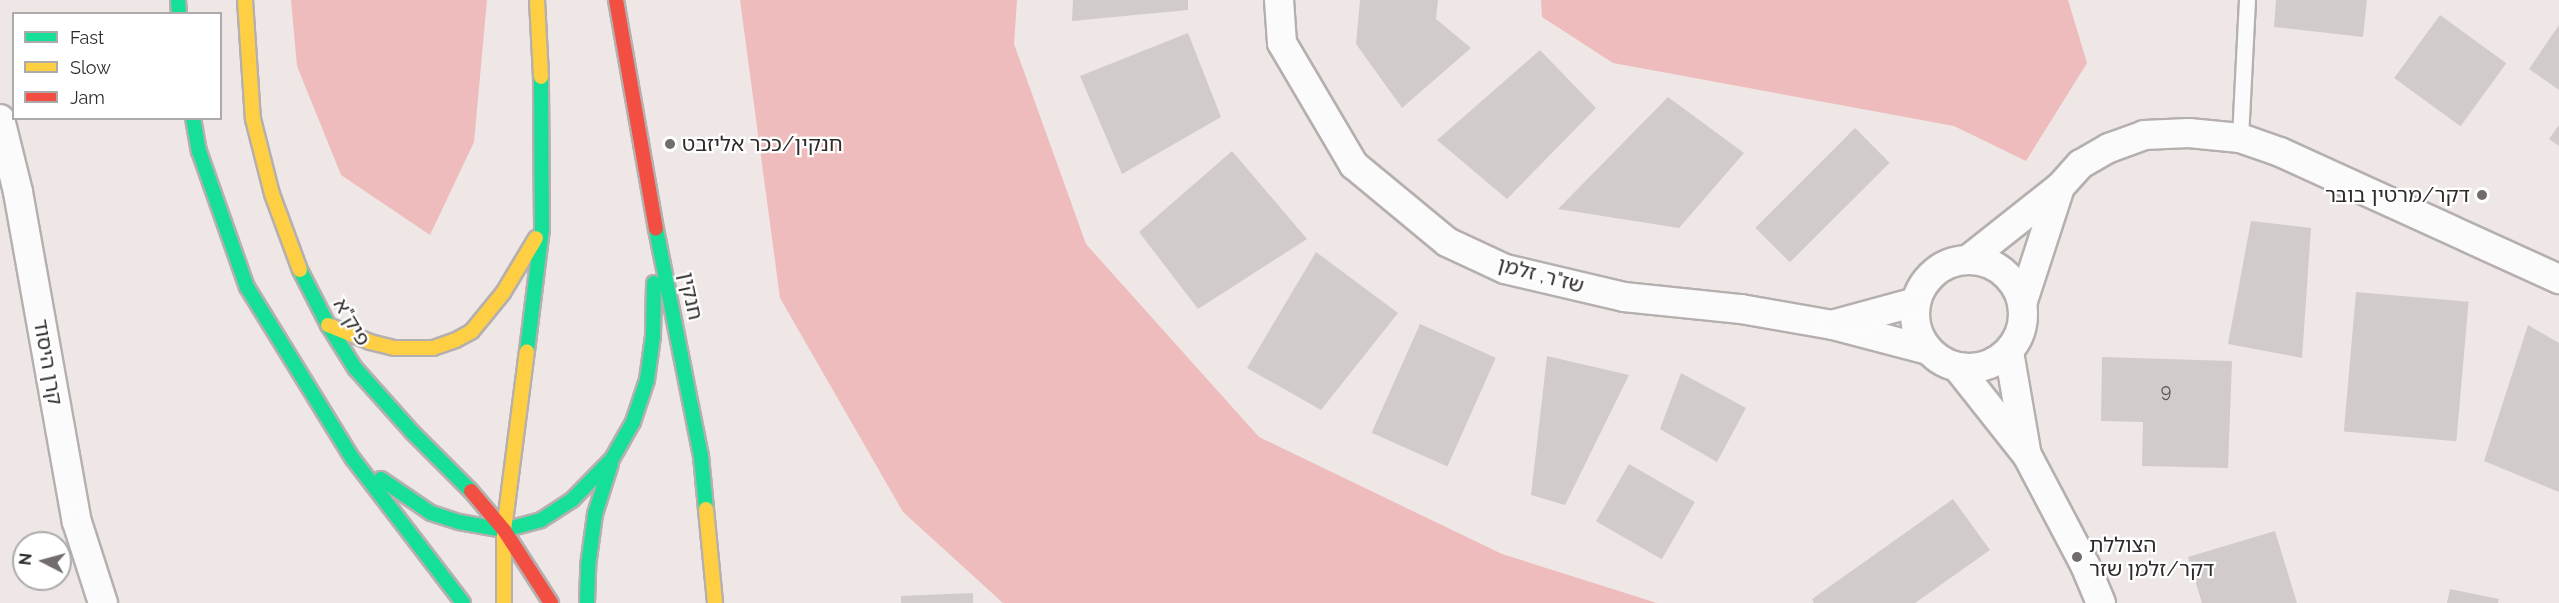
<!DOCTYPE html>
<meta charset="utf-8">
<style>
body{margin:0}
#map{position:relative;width:2559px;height:603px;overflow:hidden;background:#eee7e6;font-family:Raleway,"Noto Sans Hebrew",sans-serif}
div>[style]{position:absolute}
.forest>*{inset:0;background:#eebcbc}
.building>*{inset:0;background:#d1cccb;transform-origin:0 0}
.roads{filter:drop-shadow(2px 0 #b5b0af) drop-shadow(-2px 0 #b5b0af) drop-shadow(0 2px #b5b0af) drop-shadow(0 -2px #b5b0af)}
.lane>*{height:15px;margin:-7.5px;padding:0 7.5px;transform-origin:7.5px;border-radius:7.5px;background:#fcfbfb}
.street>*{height:28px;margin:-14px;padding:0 14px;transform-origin:14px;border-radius:14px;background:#fcfbfb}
.street>.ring{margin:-14px;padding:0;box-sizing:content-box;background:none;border:28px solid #fcfbfb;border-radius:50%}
.fast>*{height:14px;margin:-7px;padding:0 7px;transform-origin:7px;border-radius:7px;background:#16e098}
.slow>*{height:14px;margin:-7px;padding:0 7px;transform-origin:7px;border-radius:7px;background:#ffcf43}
.jam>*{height:14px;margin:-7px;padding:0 7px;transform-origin:7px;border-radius:7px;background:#f24e42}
.dots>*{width:16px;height:16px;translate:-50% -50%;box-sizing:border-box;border:3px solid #fff;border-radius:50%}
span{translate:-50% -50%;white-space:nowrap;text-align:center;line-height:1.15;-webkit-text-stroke:4.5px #fff;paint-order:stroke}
.number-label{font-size:18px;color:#585353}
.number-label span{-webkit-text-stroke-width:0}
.poi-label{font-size:21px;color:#302b2b}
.left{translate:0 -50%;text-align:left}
.right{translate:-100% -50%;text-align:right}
.street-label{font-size:21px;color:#302b2b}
.legend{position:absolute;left:12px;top:12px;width:210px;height:108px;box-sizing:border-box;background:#fff;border:2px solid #acaaaa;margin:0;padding:8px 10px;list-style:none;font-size:18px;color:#302b2b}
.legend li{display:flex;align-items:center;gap:12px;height:30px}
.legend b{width:30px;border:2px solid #acaaaa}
.north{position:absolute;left:12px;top:531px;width:60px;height:60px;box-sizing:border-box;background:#fff;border:2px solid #acaaaa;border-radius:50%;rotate:276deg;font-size:16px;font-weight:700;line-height:24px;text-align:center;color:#302b2b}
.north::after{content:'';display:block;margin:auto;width:21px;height:27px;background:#726d6c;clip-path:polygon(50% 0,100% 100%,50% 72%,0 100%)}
</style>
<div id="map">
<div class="forest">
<i style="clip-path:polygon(291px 0,487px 0,474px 142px,430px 235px,341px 175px,297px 66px)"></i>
<i style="clip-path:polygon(740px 0,1017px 0,1014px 44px,1086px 244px,1259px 437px,1502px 554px,1657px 603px,1003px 603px,903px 512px,780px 298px)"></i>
<i style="clip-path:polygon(1541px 0,2068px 0,2087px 63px,2026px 161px,1954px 126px,1613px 63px,1542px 17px)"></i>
</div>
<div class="building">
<i style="clip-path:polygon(1073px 0,1188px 0,1188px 10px,1072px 21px)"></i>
<i style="clip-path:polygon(1360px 0,1438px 0,1436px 19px,1471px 48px,1402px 108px,1356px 44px)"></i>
<i style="clip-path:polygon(2276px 0,2367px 0,2363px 37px,2274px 27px)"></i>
<i style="left:2440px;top:15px;width:82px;height:78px;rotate:36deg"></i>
<i style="clip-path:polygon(2559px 25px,2559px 90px,2529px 69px)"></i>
<i style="clip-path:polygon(1188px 33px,1221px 117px,1122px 174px,1080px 76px)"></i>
<i style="clip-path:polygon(1540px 50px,1596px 108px,1507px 199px,1437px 140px)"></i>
<i style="clip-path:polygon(1668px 97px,1744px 153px,1679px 228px,1558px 209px)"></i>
<i style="clip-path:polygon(2559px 125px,2559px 146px,2549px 139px)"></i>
<i style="left:1855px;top:128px;width:49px;height:141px;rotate:45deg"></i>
<i style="clip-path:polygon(1232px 151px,1307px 239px,1198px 309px,1139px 232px)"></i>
<i style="clip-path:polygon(2251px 221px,2311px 228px,2302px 358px,2228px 344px)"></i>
<i style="clip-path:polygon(1316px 252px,1398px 313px,1321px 410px,1247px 368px)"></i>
<i style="left:2356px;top:292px;width:113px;height:140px;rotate:5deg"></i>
<i style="left:1420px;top:324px;width:83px;height:119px;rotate:24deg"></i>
<i style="clip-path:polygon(2528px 325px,2559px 343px,2559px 492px,2484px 461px)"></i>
<i style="clip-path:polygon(1547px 356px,1629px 375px,1565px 505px,1531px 495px)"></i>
<i style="clip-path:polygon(2102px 357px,2232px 361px,2228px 468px,2142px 466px,2143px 422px,2101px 421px)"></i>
<i style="clip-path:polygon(1681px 373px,1746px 408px,1717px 462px,1660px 429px)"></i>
<i style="left:1629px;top:464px;width:76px;height:66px;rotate:30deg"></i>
<i style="clip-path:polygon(1953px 499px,1990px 550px,1915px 603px,1814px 603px,1812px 599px)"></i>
<i style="clip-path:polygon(2275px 531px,2297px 603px,2202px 603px,2188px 557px)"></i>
<i style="clip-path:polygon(2450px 589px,2499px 599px,2498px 603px,2447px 603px)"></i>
<i style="clip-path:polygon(973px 593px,973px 603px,901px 603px,901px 596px)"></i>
</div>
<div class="roads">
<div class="lane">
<i style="left:2240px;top:138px;width:138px;rotate:-87.1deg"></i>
</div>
<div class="street">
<i style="left:1279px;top:0;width:43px;rotate:86deg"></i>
<i style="left:1282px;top:43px;width:142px;rotate:59.5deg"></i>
<i style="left:1354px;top:165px;width:121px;rotate:39.6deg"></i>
<i style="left:1447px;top:242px;width:64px;rotate:25deg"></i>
<i style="left:1505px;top:269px;width:122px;rotate:13.2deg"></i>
<i style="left:1624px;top:297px;width:118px;rotate:5.9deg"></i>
<i style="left:1741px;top:309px;width:93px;rotate:9.9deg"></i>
<i style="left:1833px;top:325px;width:98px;rotate:14.7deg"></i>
<i style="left:0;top:119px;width:75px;rotate:76.1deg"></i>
<i style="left:18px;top:192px;width:335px;rotate:79.9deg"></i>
<i style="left:77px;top:522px;width:85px;rotate:72.2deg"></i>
<i style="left:1969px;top:259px;width:116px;rotate:-38.4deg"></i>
<i style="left:2060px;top:187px;width:31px;rotate:-48deg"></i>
<i style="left:2081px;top:164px;width:32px;rotate:-30deg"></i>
<i style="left:2109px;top:148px;width:37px;rotate:-20deg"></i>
<i style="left:2144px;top:135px;width:45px;rotate:-2.5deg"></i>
<i style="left:2189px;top:133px;width:51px;rotate:5.6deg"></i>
<i style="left:2240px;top:138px;width:42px;rotate:19.3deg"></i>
<i style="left:2280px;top:152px;width:307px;rotate:24.5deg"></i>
<i class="ring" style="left:1915px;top:260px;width:80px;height:80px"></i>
<i style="left:2023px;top:301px;width:120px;rotate:-72deg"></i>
<i style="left:1835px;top:324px;width:84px;rotate:-15.2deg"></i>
<i style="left:2009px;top:352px;width:99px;rotate:80.2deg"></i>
<i style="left:1958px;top:368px;width:111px;rotate:51.6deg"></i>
<i style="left:2027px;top:455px;width:124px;rotate:62.2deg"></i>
<i style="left:2085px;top:565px;width:41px;rotate:67.2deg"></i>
</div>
<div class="fast">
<i style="left:178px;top:0;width:14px;rotate:86deg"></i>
<i style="left:193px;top:118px;width:34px;rotate:80deg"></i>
<i style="left:199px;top:151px;width:144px;rotate:70.6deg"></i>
<i style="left:247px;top:287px;width:202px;rotate:58.4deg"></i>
<i style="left:353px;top:459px;width:181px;rotate:52.6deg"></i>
<i style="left:656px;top:229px;width:231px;rotate:78.8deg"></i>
<i style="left:701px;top:456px;width:53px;rotate:84.6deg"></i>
<i style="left:300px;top:270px;width:62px;rotate:63deg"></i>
<i style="left:328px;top:325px;width:51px;rotate:57.9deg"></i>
<i style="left:355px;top:368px;width:86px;rotate:48.3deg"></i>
<i style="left:412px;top:432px;width:83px;rotate:45deg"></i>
<i style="left:527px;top:351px;width:123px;rotate:-83deg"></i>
<i style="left:542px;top:229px;width:152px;rotate:-90.4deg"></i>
<i style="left:381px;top:479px;width:60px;rotate:34.2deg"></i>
<i style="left:431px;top:513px;width:29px;rotate:18deg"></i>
<i style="left:459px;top:522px;width:46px;rotate:10.1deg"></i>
<i style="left:504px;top:530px;width:38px;rotate:-15deg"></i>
<i style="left:541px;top:520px;width:37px;rotate:-33deg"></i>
<i style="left:572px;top:500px;width:57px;rotate:-45.7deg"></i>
<i style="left:612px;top:459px;width:43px;rotate:-60.4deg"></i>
<i style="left:633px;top:422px;width:44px;rotate:-71.6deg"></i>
<i style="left:647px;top:380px;width:44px;rotate:-82.2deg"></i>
<i style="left:653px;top:336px;width:53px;rotate:-88.9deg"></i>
<i style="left:587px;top:603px;width:37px;rotate:-88deg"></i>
<i style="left:588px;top:566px;width:52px;rotate:-82.3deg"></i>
<i style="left:595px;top:514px;width:52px;rotate:-72.3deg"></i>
</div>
<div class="slow">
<i style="left:245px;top:0;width:119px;rotate:86.2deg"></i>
<i style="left:253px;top:119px;width:77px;rotate:75.8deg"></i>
<i style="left:272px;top:194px;width:81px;rotate:69.8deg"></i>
<i style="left:537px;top:0;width:77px;rotate:87deg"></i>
<i style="left:328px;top:325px;width:45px;rotate:22deg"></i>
<i style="left:370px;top:342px;width:25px;rotate:14deg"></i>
<i style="left:394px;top:348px;width:39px"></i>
<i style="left:433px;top:348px;width:24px;rotate:-19deg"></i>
<i style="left:456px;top:340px;width:18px;rotate:-29deg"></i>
<i style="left:472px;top:331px;width:49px;rotate:-50.8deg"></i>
<i style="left:503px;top:293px;width:64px;rotate:-59deg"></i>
<i style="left:706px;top:509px;width:94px;rotate:84.5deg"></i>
<i style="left:504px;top:603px;width:73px;rotate:-90deg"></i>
<i style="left:504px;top:530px;width:180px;rotate:-82.7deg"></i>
</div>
<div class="jam">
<i style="left:616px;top:0;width:232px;rotate:80.1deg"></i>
<i style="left:471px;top:491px;width:51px;rotate:49.8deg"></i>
<i style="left:504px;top:530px;width:87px;rotate:57.2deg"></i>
</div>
</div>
<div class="dots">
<i style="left:670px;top:144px;background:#726d6c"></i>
<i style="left:2482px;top:195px;background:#726d6c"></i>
<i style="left:2077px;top:557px;background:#726d6c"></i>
</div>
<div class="number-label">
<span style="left:2166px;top:391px">9</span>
</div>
<div class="poi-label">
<span class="left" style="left:682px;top:144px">חנקין/ככר אליזבט</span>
<span class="right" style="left:2470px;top:195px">דקר/מרטין בובר</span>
<span class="left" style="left:2089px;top:557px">הצוללת<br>דקר/זלמן שזר</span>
</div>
<div class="street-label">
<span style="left:1541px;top:275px;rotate:15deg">שז"ר, זלמן</span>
<span style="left:691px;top:296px;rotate:78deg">חנקין</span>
<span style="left:352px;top:322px;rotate:59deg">פיק"א</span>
<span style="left:48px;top:362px;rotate:80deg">קרן היסוד</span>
</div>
<ul class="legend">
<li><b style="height:8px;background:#16e098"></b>Fast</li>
<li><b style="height:8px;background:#ffcf43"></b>Slow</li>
<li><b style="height:8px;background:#f24e42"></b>Jam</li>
</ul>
<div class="north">N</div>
</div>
